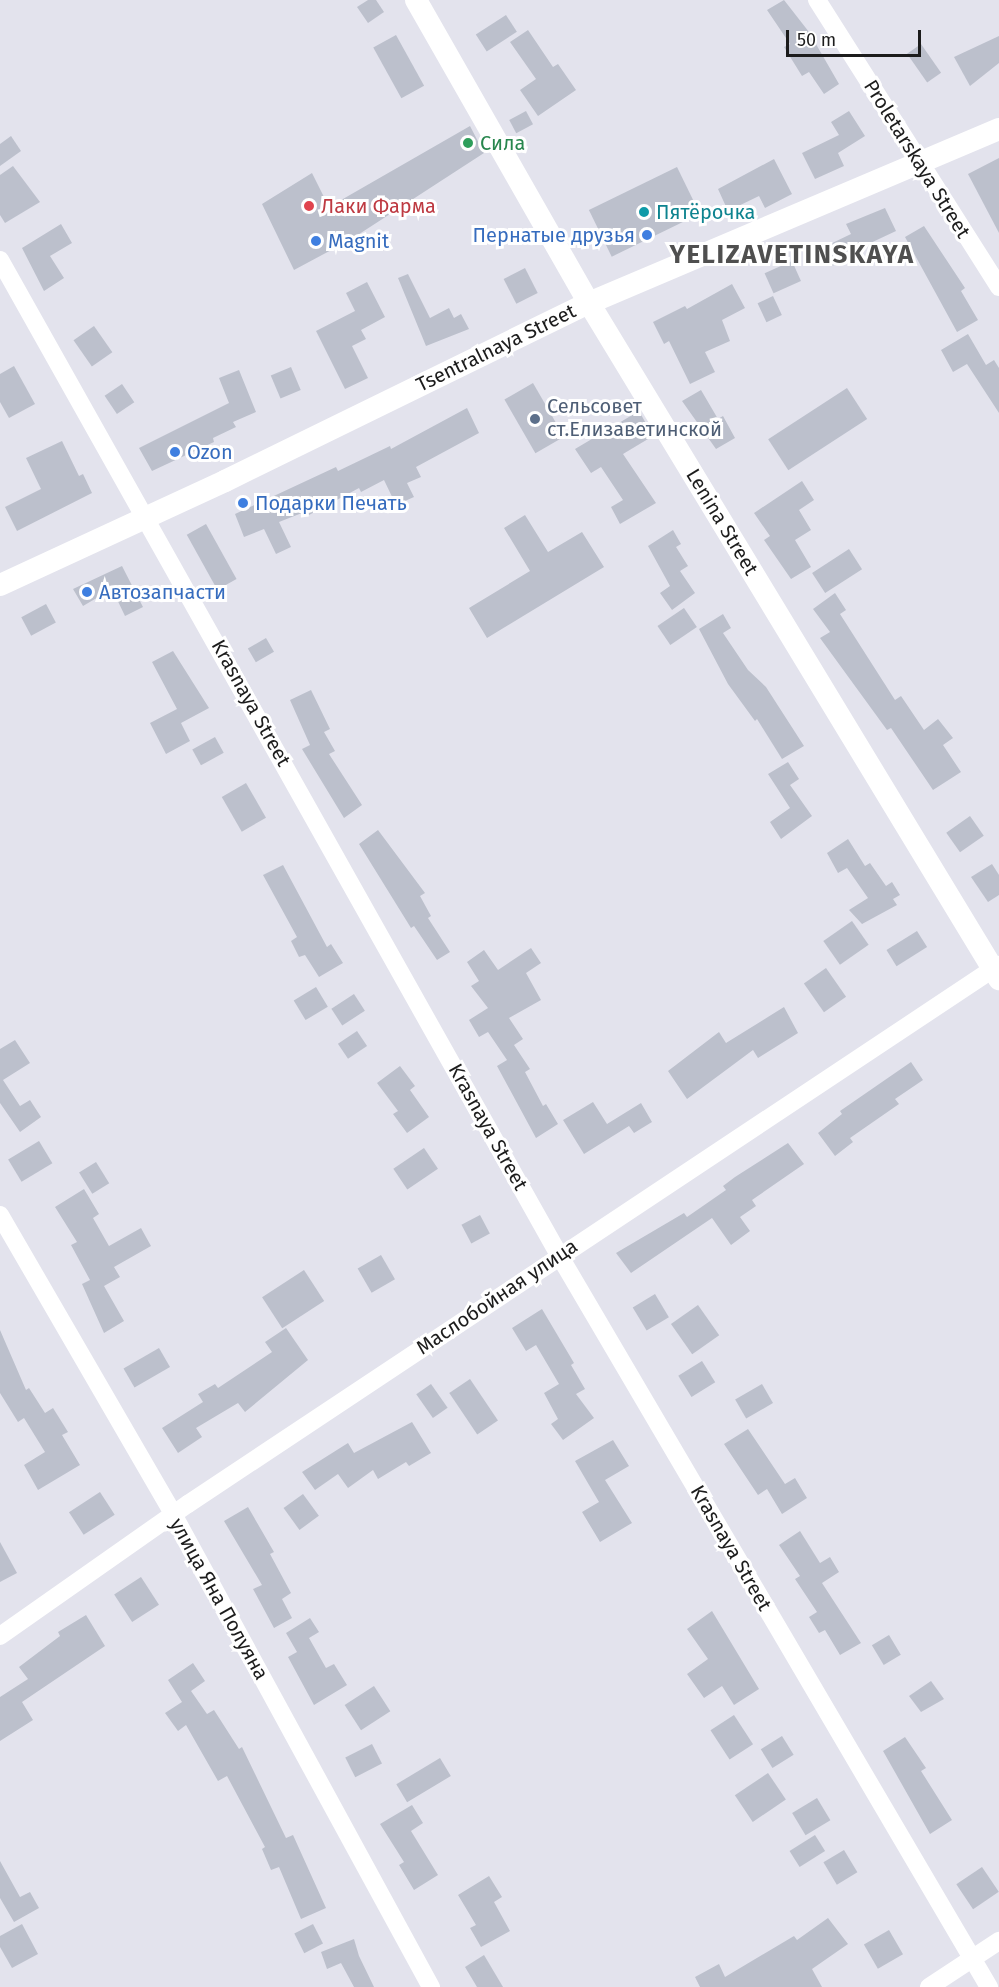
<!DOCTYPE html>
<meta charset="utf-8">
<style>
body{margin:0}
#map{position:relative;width:999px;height:1987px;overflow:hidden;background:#e3e3ed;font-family:"Fira Sans",sans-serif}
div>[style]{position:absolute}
.building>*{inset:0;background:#bcc0cc;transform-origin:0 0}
.minor>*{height:18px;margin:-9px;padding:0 9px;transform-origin:9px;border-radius:9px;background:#fff}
.tertiary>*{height:22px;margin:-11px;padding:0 11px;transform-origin:11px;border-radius:11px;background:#fff}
.dots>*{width:16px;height:16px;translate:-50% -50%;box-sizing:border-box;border:3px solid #fff;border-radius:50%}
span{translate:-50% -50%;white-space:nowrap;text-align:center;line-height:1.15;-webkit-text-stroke:6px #fff;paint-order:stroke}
.leisure-label{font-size:20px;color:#27864d}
.left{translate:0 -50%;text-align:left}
.street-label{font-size:20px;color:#1c1c1c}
.health-label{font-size:20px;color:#be3a42}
.culture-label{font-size:20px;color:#0d838f}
.shop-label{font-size:20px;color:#366cbe}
.right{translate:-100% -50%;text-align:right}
.service-label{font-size:20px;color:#4e5e75}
.district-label{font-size:26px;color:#4f4f4f;font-weight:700;letter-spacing:1.5px}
.scale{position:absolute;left:786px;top:30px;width:135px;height:27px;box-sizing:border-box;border:3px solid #1c1c1c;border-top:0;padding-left:8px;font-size:18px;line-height:21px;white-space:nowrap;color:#1c1c1c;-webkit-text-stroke:4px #fff;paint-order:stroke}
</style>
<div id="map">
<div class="building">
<i style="clip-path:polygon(368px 0,376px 0,384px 12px,368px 23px,357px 7px)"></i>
<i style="clip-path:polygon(784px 0,809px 32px,839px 84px,824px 94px,809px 72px,802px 76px,784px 47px,790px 44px,767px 10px)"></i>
<i style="left:506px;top:15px;width:20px;height:36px;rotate:57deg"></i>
<i style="clip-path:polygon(528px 30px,553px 67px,558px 64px,576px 90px,538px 116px,520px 90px,536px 79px,510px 42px)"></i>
<i style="left:396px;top:35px;width:58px;height:26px;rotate:61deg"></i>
<i style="clip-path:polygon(999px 36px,999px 63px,970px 86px,954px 57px)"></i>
<i style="left:921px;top:44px;width:35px;height:17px;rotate:55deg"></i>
<i style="left:526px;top:111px;width:15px;height:19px;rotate:62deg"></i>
<i style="clip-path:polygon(849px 111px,865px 136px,838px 153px,844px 166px,815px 179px,802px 153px,839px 135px,831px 122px)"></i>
<i style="clip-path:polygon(470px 126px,484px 153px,350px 240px,294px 270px,262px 204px,312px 173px,329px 207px)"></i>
<i style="clip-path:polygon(11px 136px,21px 151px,0 166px,0 144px)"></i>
<i style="clip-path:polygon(999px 158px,999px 233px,968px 174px)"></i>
<i style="clip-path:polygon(774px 159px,792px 194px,765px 208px,759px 196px,728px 211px,718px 189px)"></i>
<i style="clip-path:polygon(13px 166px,40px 202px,5px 223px,0 215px,0 175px)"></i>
<i style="left:677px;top:167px;width:52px;height:98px;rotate:64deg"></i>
<i style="clip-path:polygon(885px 208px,896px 231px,847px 254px,849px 258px,832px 266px,824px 247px,851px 234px,846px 224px)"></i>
<i style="clip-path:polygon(61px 224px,72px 243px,50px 256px,64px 278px,44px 291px,22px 248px)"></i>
<i style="clip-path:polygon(924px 226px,965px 288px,961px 291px,978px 320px,957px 332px,905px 237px)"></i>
<i style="left:792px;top:261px;width:22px;height:30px;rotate:66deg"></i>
<i style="left:525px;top:268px;width:28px;height:24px;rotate:63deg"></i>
<i style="clip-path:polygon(408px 274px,430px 318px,449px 308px,454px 318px,461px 314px,469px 329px,426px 346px,398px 278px)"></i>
<i style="clip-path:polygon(367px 282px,385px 317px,361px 330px,366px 339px,352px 346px,368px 378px,345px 389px,316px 331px,355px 311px,346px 293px)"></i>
<i style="clip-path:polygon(732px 284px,745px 308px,722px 320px,730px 341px,705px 352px,715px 372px,690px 384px,669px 341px,664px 344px,653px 322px,685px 306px,687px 309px)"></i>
<i style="left:773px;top:296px;width:21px;height:17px;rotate:65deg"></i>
<i style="left:94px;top:326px;width:32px;height:25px;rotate:55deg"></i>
<i style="clip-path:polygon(968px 334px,986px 365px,994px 360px,999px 368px,999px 413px,967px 364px,953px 372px,941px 350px)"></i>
<i style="clip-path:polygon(14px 366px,35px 404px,9px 418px,0 402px,0 374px)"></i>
<i style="left:291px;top:367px;width:25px;height:22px;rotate:67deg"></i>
<i style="clip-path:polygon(239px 370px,256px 412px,233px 422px,236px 427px,213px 438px,214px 442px,152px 471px,139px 448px,229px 403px,219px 378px)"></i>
<i style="left:533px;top:383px;width:62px;height:33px;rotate:60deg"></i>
<i style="left:122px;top:384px;width:22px;height:21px;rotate:56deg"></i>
<i style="left:847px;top:388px;width:37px;height:94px;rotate:57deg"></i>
<i style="clip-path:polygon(701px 390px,718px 419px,723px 416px,735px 438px,716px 449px,682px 401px)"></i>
<i style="clip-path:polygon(467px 408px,479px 433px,416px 467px,421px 477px,407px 483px,414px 497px,396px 505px,384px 480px,361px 492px,359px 488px,309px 515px,307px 511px,279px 522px,291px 547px,276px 554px,264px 529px,244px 537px,235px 514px,336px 467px,338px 471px,390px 446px,391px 449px)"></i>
<i style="clip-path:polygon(639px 411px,653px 436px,623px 454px,656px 503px,620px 524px,611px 507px,623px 500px,601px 467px,591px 473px,575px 449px)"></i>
<i style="clip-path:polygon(62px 441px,79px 476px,83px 474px,92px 493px,17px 531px,5px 507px,41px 489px,26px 458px)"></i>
<i style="clip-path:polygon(802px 481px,814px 500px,799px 510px,811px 530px,795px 540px,811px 567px,791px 579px,764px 540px,770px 536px,754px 513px)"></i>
<i style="clip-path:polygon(525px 515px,548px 552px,582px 532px,604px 567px,487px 638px,469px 608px,530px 571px,504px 528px)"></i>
<i style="left:206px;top:524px;width:63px;height:22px;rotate:61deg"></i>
<i style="clip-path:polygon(673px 530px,681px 544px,676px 547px,688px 566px,680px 571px,695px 593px,672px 610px,660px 593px,670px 586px,648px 546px)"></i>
<i style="left:849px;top:549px;width:24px;height:44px;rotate:57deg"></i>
<i style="clip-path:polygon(122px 566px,143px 607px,125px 616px,112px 589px,83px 606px,73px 589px)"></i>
<i style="clip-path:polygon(835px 593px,846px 610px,840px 614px,895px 700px,901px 696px,924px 730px,938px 719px,953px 738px,943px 745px,961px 772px,933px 790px,891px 728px,887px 730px,820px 638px,830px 632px,813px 609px)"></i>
<i style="left:46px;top:604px;width:21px;height:28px;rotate:62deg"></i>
<i style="left:684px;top:608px;width:23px;height:32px;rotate:56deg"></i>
<i style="clip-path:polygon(723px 614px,731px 628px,723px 633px,748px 670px,766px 687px,804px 746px,782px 759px,757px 719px,755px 721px,728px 684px,699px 629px)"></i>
<i style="left:266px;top:638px;width:16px;height:21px;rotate:60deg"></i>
<i style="clip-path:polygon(173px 651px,209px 708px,181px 723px,190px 741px,166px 754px,150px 723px,177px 709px,152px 662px)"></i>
<i style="clip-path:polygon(311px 690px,330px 729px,324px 732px,335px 751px,329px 754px,362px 805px,344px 818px,302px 749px,310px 745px,290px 700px)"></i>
<i style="left:215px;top:737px;width:18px;height:26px;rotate:61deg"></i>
<i style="clip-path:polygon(788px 762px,799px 779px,790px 785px,812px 816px,781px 839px,770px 822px,790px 808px,768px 774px)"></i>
<i style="left:246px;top:783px;width:40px;height:28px;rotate:60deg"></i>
<i style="left:970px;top:816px;width:24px;height:29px;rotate:55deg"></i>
<i style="clip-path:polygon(378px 830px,425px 893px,420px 896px,431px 916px,428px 918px,450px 952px,437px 960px,414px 926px,411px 928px,359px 844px)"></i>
<i style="clip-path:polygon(848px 839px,865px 866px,870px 863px,886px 886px,892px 882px,900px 895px,893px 899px,897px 905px,862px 924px,849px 910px,868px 898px,847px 868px,838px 873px,827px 853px)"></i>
<i style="clip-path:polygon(992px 864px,999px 875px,999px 895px,988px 902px,971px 877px)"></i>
<i style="clip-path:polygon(283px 865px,327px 947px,331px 944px,343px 963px,319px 977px,305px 955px,299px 957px,291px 941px,297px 937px,263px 875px)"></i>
<i style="left:852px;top:921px;width:29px;height:35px;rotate:55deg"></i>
<i style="left:917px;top:931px;width:19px;height:36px;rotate:58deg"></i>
<i style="clip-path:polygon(531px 948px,541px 963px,526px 973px,541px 1000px,509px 1018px,523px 1039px,514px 1045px,530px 1069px,525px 1072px,543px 1106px,546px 1104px,558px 1124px,536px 1138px,497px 1066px,507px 1060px,488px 1032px,479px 1037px,469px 1020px,488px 1008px,471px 986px,479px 981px,467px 962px,484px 950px,498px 970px)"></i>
<i style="left:826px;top:968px;width:35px;height:27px;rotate:55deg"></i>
<i style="left:316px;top:987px;width:23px;height:26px;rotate:59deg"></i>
<i style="left:354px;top:994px;width:20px;height:27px;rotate:57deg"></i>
<i style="clip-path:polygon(784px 1007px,798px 1033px,758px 1058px,753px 1050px,687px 1099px,668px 1071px,719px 1032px,726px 1043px)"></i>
<i style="left:357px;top:1031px;width:18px;height:23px;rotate:56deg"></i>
<i style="clip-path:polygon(15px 1040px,30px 1063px,3px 1080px,20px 1106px,30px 1100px,41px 1117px,20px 1132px,0 1103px,0 1049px)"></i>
<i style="clip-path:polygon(911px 1062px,923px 1080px,895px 1099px,899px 1104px,850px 1138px,853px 1142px,835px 1156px,818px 1133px,842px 1114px,840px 1111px)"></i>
<i style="clip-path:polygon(400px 1066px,415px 1086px,410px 1090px,429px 1117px,407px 1133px,393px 1114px,398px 1111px,377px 1083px)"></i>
<i style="clip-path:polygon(593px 1102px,607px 1124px,641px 1103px,652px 1122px,634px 1133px,629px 1126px,584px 1154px,563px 1120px)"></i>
<i style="left:39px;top:1141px;width:26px;height:36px;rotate:59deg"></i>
<i style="clip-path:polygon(788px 1143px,804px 1164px,752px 1200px,756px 1206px,740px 1217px,750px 1231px,731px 1245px,712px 1218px,631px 1273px,616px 1253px,684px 1213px,687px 1217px,726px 1190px,723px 1186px,735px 1177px)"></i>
<i style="left:424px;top:1148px;width:25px;height:37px;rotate:56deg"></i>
<i style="left:96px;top:1162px;width:25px;height:20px;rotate:58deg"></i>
<i style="clip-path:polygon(84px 1189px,99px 1214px,93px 1218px,109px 1246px,141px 1228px,151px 1246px,114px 1267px,120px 1277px,104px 1286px,124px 1321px,104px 1333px,82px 1284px,90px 1280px,71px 1245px,77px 1242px,55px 1207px)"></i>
<i style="left:480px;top:1215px;width:21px;height:21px;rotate:62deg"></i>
<i style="left:381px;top:1255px;width:28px;height:27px;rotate:60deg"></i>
<i style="left:304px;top:1270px;width:37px;height:50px;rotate:57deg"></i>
<i style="left:655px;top:1294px;width:27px;height:26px;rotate:59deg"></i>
<i style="left:698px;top:1305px;width:37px;height:33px;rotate:55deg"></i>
<i style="clip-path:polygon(542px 1309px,574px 1363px,571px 1365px,585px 1389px,576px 1394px,594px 1418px,563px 1440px,551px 1424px,558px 1419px,544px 1393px,559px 1384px,536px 1345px,526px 1351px,512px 1328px)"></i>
<i style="clip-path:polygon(286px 1328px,308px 1360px,245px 1412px,238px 1403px,196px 1428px,202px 1437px,178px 1453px,162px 1428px,203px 1402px,198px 1394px,215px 1384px,218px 1388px,272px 1352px,265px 1342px)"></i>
<i style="clip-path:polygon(0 1330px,26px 1390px,29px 1388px,45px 1413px,53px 1408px,68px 1432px,62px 1435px,80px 1465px,38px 1490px,24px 1465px,45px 1452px,24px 1418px,18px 1422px,0 1393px)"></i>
<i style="left:159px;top:1348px;width:22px;height:41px;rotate:60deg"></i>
<i style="left:702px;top:1361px;width:25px;height:28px;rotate:58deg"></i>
<i style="left:470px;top:1379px;width:50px;height:25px;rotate:56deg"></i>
<i style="left:431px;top:1384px;width:29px;height:18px;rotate:55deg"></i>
<i style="left:762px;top:1384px;width:22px;height:31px;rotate:60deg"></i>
<i style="clip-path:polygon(412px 1422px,431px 1453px,409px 1466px,406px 1462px,378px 1479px,373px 1470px,348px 1488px,338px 1474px,315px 1490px,302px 1472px,348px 1443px,354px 1453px)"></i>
<i style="clip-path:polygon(748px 1429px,785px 1484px,795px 1478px,807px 1498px,782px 1514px,767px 1489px,758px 1495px,724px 1444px)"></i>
<i style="clip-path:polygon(613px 1440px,629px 1466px,605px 1480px,632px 1523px,600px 1542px,582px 1512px,599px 1502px,575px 1461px)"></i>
<i style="left:100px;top:1492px;width:27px;height:37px;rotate:57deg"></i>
<i style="left:303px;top:1494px;width:27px;height:24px;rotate:54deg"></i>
<i style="clip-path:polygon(248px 1507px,274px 1552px,270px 1554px,291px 1593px,282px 1599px,292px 1618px,274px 1628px,253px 1589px,262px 1585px,224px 1521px)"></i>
<i style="clip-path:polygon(800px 1531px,820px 1563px,830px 1557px,839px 1572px,822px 1583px,861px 1643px,840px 1655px,825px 1630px,819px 1633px,809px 1617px,817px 1612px,795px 1579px,800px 1576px,779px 1545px)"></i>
<i style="clip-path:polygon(0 1542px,17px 1573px,0 1582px)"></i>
<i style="left:141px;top:1577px;width:33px;height:32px;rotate:57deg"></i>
<i style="clip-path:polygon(712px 1611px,759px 1689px,734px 1705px,722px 1686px,704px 1698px,687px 1674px,708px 1659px,687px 1629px)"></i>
<i style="clip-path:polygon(86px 1615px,105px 1646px,22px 1702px,33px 1720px,0 1741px,0 1697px,28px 1679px,19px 1667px,60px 1636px,58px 1632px)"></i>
<i style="clip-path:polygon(310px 1618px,319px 1632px,309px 1638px,326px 1668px,334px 1664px,347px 1685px,314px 1705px,288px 1657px,297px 1652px,286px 1633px)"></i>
<i style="left:889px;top:1635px;width:23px;height:20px;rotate:59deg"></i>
<i style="clip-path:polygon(193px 1663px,205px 1681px,191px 1691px,207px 1714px,214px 1710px,239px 1749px,242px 1747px,286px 1838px,293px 1835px,326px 1908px,301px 1919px,279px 1867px,271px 1870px,262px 1849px,265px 1847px,227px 1776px,218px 1781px,186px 1725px,178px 1731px,165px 1713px,182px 1702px,168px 1680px)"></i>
<i style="clip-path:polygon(931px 1681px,944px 1699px,921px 1712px,909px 1696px)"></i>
<i style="left:374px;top:1686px;width:30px;height:35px;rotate:57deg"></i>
<i style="left:734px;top:1715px;width:35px;height:28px;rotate:57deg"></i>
<i style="left:782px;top:1736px;width:22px;height:25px;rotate:58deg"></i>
<i style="clip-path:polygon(905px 1737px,926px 1768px,921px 1771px,952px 1820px,930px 1834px,883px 1751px)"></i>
<i style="left:372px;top:1744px;width:22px;height:30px;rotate:63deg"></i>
<i style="left:440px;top:1758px;width:21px;height:51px;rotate:59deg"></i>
<i style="left:768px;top:1773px;width:32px;height:40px;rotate:56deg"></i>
<i style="left:817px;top:1798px;width:26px;height:29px;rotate:59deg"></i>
<i style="clip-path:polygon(412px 1805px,423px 1823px,411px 1831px,438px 1875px,414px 1890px,399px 1865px,404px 1862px,380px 1824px)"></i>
<i style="left:815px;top:1835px;width:19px;height:30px;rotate:58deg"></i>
<i style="left:844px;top:1850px;width:26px;height:24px;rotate:59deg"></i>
<i style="clip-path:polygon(0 1861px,20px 1897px,30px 1892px,39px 1908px,14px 1922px,0 1898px)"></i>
<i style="left:982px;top:1867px;width:30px;height:31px;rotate:56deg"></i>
<i style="clip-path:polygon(489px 1876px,502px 1897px,494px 1902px,510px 1931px,481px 1947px,470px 1928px,476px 1925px,458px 1895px)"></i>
<i style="clip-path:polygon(828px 1918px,848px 1944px,812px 1969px,822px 1987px,700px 1987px,695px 1977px,719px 1964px,725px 1977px,794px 1936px,797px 1940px)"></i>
<i style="clip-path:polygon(22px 1924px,38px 1954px,12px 1968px,0 1947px,0 1936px)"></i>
<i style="left:313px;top:1924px;width:22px;height:21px;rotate:63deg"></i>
<i style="left:889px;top:1930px;width:28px;height:29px;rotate:60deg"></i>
<i style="clip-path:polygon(354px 1939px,359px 1956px,374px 1987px,354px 1987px,341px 1963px,327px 1969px,321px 1952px)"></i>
<i style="clip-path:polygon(484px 1955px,503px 1987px,477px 1987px,465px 1967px)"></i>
</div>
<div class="minor">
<i style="left:817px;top:0;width:340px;rotate:57.6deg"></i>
<i style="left:0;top:260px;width:1141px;rotate:60.67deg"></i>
<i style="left:559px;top:1255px;width:849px;rotate:59.57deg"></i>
<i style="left:0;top:1215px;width:345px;rotate:59.9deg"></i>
<i style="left:173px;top:1514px;width:539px;rotate:61.39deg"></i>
<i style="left:0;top:1636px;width:230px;rotate:-35.1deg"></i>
<i style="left:188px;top:1504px;width:974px;rotate:-33.61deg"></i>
<i style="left:929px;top:1987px;width:84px;rotate:-33.3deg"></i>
</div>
<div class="tertiary">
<i style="left:416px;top:0;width:349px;rotate:60.3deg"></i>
<i style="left:589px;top:303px;width:791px;rotate:58.76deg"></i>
<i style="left:0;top:585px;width:248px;rotate:-24.8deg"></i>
<i style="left:225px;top:481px;width:405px;rotate:-26.1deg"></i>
<i style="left:589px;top:303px;width:445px;rotate:-23deg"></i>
</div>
<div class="dots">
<i style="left:468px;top:143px;background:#2e9e5b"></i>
<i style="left:309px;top:206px;background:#e0444e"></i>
<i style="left:644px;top:212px;background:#0f9aa8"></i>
<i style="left:647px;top:235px;background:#3f7fe0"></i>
<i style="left:316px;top:241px;background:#3f7fe0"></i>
<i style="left:535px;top:419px;background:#5c6f8a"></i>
<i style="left:175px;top:452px;background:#3f7fe0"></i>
<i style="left:243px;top:503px;background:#3f7fe0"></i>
<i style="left:87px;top:592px;background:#3f7fe0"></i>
</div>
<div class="leisure-label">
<span class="left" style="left:480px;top:143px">Сила</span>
</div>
<div class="street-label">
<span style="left:917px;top:159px;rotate:58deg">Proletarskaya Street</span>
<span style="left:496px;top:348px;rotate:-26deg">Tsentralnaya Street</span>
<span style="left:722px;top:522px;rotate:59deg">Lenina Street</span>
<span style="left:251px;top:703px;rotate:61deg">Krasnaya Street</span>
<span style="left:488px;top:1127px;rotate:61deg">Krasnaya Street</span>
<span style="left:497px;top:1297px;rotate:-34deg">Маслобойная улица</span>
<span style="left:731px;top:1548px;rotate:60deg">Krasnaya Street</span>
<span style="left:219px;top:1599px;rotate:61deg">улица Яна Полуяна</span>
</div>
<div class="health-label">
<span class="left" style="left:321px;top:206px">Лаки Фарма</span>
</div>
<div class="culture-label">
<span class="left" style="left:656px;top:212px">Пятёрочка</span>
</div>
<div class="shop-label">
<span class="right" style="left:635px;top:235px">Пернатые друзья</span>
<span class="left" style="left:328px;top:241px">Magnit</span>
<span class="left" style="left:187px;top:452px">Ozon</span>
<span class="left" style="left:255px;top:503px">Подарки Печать</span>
<span class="left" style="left:99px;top:592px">Автозапчасти</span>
</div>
<div class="service-label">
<span class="left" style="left:547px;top:418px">Сельсовет<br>ст.Елизаветинской</span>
</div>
<div class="district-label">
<span style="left:792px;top:255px">YELIZAVETINSKAYA</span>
</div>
<div class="scale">50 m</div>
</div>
